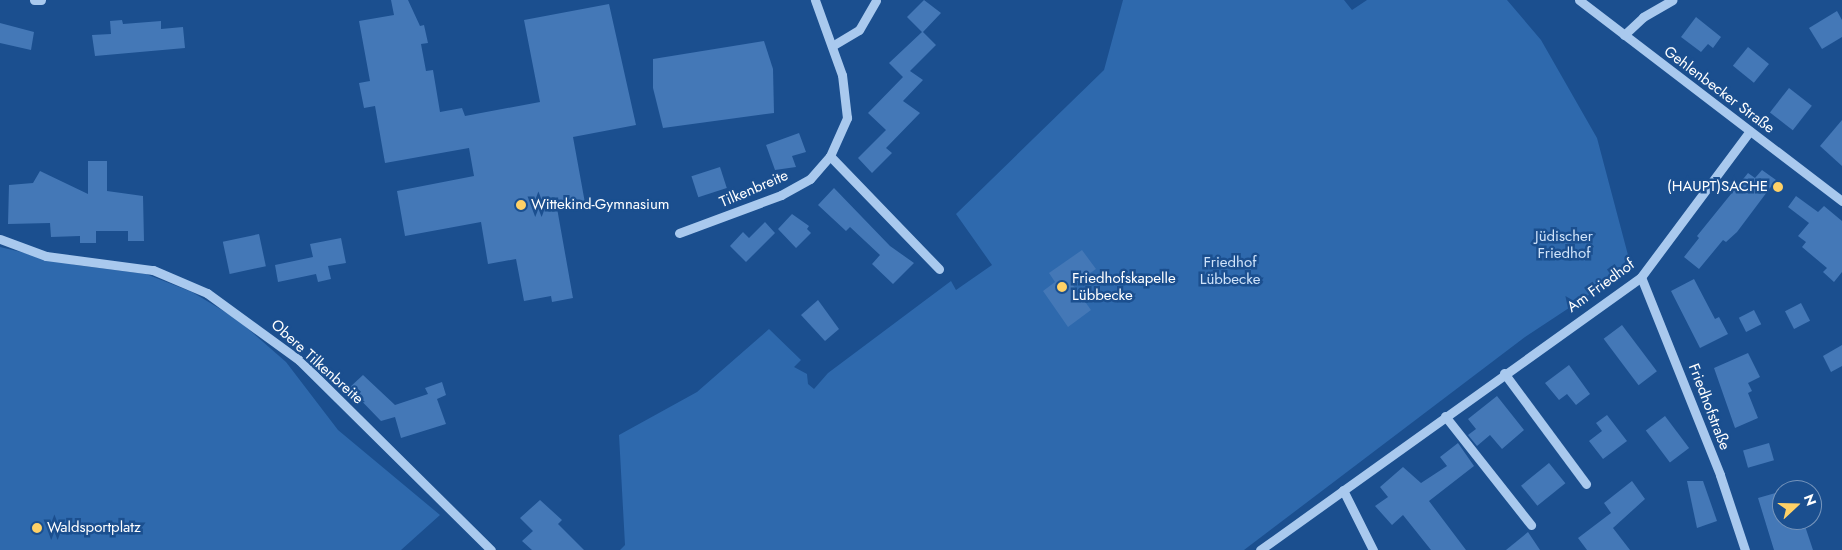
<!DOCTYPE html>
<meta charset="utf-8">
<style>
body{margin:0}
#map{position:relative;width:1842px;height:550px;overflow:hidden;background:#1b4f8f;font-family:Jost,sans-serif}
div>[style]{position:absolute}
.green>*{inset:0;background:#2e69ad}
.building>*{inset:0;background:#4478b7;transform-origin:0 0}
.minor>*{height:9px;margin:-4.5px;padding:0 4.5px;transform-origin:4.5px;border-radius:4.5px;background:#a9c9ee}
.dots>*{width:14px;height:14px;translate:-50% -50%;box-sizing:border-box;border:2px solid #1b4f8f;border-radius:50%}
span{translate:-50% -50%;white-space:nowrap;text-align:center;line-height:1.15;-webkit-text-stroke:5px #1b4f8f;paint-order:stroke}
.street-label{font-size:15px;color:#fff}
.poi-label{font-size:15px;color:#fff}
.right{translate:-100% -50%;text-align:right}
.left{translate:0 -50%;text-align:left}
.park-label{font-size:15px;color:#cfe3fa}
.north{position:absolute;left:1772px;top:480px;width:50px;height:50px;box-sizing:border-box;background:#1b4f8f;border:1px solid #7695bc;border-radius:50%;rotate:69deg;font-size:14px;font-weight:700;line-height:20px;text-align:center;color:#fff}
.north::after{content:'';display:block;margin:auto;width:18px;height:22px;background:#ffd166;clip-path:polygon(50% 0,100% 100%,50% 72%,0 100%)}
</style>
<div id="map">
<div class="green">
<i style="clip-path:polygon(1123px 0,1344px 0,1352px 10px,1367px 0,1507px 0,1541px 40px,1597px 138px,1628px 255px,1619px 275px,1525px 337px,1244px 550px,620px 550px,625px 545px,619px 435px,697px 392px,769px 329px,801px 360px,794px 367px,807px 374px,808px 384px,814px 389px,828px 373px,951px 281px,956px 290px,992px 265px,956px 214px,1104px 70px)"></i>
<i style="clip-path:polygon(0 247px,76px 265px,146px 274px,192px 292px,237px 319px,286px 362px,338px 430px,440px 515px,401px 550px,0 550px)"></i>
</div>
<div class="building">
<i style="clip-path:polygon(391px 0,408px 0,420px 26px,424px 25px,428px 43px,421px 44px,426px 71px,433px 70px,440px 112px,462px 108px,465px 116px,540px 102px,524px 20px,609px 4px,636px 125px,573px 137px,585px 203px,557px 208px,573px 298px,552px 302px,551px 296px,524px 301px,516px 259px,488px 264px,481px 222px,405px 236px,397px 191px,474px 176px,469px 148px,385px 163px,375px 106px,364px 108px,359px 83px,370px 81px,359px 21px,394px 15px)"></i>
<i style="clip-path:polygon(924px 0,941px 13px,923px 32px,936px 45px,910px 71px,923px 80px,903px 101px,920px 113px,886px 148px,892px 153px,872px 173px,858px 158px,886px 130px,868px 113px,903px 77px,889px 63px,922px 32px,907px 17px)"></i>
<i style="clip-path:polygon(1837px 11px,1842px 20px,1842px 37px,1822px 49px,1809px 28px)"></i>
<i style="clip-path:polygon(1696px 17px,1721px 37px,1713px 48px,1708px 44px,1701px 52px,1681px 37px)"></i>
<i style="clip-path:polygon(122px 20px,123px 24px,161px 21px,161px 29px,183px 27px,185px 48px,95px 56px,92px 35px,111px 34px,110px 21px)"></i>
<i style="clip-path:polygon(0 23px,34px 32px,31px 50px,0 43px)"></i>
<i style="clip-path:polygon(764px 41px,773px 69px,774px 113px,663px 128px,653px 88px,653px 59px)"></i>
<i style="left:1748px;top:47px;width:27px;height:24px;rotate:39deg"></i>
<i style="left:1789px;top:88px;width:29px;height:31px;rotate:38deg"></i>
<i style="clip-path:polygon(1842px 120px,1842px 166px,1820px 146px)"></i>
<i style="clip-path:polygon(799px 133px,806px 152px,792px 156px,796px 167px,775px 170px,766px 145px)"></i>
<i style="clip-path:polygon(88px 161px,107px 161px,107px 191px,143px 196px,144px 241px,128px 241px,128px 231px,96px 231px,96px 243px,80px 243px,80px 236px,51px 237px,50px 223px,8px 224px,9px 185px,33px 183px,40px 171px,88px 194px)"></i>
<i style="left:720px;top:167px;width:22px;height:30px;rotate:72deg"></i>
<i style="clip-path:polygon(1762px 170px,1776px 180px,1737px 232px,1726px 242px,1723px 240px,1699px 269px,1684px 257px,1699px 238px,1697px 236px,1748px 173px,1755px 178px)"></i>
<i style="clip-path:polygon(834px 188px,890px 246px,914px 263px,893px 284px,872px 264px,880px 255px,850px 227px,846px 231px,818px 205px)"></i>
<i style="clip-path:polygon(1796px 196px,1818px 212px,1824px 206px,1842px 221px,1842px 272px,1834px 282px,1823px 272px,1827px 268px,1802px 247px,1806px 242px,1798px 236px,1809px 223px,1788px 207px)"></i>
<i style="clip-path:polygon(792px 214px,809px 226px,807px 229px,811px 233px,796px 248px,778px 229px)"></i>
<i style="clip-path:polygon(765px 222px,775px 233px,746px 262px,730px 246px,743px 232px,749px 238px)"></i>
<i style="left:259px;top:234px;width:33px;height:37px;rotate:78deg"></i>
<i style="clip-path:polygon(341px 238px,346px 263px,328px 266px,331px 279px,318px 282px,316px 274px,278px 282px,275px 265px,313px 257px,310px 244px)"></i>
<i style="clip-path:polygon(1082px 250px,1096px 269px,1073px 285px,1091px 310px,1068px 327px,1043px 291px,1055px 282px,1049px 273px)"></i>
<i style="clip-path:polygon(1694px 279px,1715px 319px,1719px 317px,1728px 334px,1700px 348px,1671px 291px)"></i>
<i style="clip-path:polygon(818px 300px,839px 329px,825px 341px,801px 315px)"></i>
<i style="left:1801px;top:303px;width:20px;height:18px;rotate:63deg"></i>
<i style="left:1754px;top:310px;width:16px;height:17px;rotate:63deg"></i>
<i style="left:1622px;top:325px;width:58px;height:23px;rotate:53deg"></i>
<i style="clip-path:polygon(1842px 345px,1842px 366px,1831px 372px,1823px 356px)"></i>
<i style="clip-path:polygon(1748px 353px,1760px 377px,1748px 383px,1752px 391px,1748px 393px,1758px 418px,1735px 428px,1714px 368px)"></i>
<i style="clip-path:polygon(1569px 365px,1590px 394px,1576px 405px,1567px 394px,1559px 400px,1545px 383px)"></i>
<i style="clip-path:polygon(363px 375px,395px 405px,428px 394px,425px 388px,442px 382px,446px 395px,437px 399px,446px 424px,401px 438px,395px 417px,381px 421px,349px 388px)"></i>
<i style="clip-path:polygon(1497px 396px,1524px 430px,1502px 449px,1490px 435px,1477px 446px,1468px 435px,1476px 429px,1468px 419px)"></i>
<i style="clip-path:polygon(1607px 415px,1627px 441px,1603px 459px,1589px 441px,1602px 431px,1596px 423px)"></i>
<i style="left:1665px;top:416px;width:40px;height:24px;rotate:53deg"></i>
<i style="clip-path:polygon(1458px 443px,1474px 466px,1429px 501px,1466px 550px,1431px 550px,1403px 515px,1392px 525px,1375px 506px,1388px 497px,1380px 487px,1403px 467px,1421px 483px,1447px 466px,1440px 457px)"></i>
<i style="left:1769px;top:443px;width:18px;height:27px;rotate:74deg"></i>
<i style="left:1549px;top:463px;width:26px;height:36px;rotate:51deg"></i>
<i style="clip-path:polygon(1632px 481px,1645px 499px,1613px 528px,1630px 550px,1587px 550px,1578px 538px,1611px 513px,1604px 503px)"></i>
<i style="clip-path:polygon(1687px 481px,1703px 481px,1717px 521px,1697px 528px)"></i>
<i style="clip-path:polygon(1779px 492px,1782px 520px,1803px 520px,1813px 550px,1774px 550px,1758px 498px)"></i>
<i style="clip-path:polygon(540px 500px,562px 520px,558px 524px,584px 550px,532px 550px,522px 541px,533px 531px,520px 518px)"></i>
<i style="clip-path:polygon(1528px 532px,1540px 550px,1506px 550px)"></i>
</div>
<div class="minor">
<i style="left:34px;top:0;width:7px"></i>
<i style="left:1579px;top:0;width:331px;rotate:37.4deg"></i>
<i style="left:1624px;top:35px;width:26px;rotate:-43deg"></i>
<i style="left:1643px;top:17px;width:34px;rotate:-30deg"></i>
<i style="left:832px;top:46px;width:31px;rotate:-31deg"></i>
<i style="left:859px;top:30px;width:34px;rotate:-60deg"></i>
<i style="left:830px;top:156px;width:157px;rotate:46deg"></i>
<i style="left:679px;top:233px;width:109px;rotate:-20.4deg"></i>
<i style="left:781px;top:195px;width:33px;rotate:-29deg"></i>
<i style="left:810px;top:179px;width:30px;rotate:-49deg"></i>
<i style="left:830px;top:156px;width:42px;rotate:-65.9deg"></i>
<i style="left:847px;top:118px;width:43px;rotate:-96.6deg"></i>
<i style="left:842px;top:75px;width:80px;rotate:-109.8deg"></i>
<i style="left:0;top:239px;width:49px;rotate:20.3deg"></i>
<i style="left:46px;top:256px;width:108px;rotate:7.5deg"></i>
<i style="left:153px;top:270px;width:59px;rotate:23.1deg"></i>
<i style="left:207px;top:293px;width:114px;rotate:36.1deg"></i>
<i style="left:299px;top:360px;width:270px;rotate:44.7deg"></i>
<i style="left:1641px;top:277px;width:213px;rotate:68.2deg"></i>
<i style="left:1720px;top:475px;width:79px;rotate:71.6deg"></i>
<i style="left:1504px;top:373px;width:138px;rotate:53.5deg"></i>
<i style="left:1445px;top:416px;width:139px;rotate:51.7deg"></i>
<i style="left:1343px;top:490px;width:67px;rotate:63.4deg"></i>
<i style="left:1260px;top:550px;width:469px;rotate:-35.6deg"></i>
<i style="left:1641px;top:277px;width:182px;rotate:-53.3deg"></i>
</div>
<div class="dots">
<i style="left:1778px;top:187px;background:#ffd166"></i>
<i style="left:521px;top:205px;background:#ffd166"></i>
<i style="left:1062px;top:287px;background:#ffd166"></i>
<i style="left:37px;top:528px;background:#ffd166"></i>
</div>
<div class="street-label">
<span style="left:1719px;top:90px;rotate:37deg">Gehlenbecker Straße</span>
<span style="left:754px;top:189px;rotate:-23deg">Tilkenbreite</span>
<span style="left:1601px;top:286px;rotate:-36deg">Am Friedhof</span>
<span style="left:317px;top:362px;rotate:42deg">Obere Tilkenbreite</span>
<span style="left:1709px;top:407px;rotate:69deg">Friedhofstraße</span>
</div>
<div class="poi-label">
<span class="right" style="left:1768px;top:187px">(HAUPT)SACHE</span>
<span class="left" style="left:531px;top:205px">Wittekind-Gymnasium</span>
<span class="left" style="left:1072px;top:287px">Friedhofskapelle<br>Lübbecke</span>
<span class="left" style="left:47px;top:528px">Waldsportplatz</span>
</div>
<div class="park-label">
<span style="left:1564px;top:245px">Jüdischer<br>Friedhof</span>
<span style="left:1230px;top:271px">Friedhof<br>Lübbecke</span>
</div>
<div class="north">N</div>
</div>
